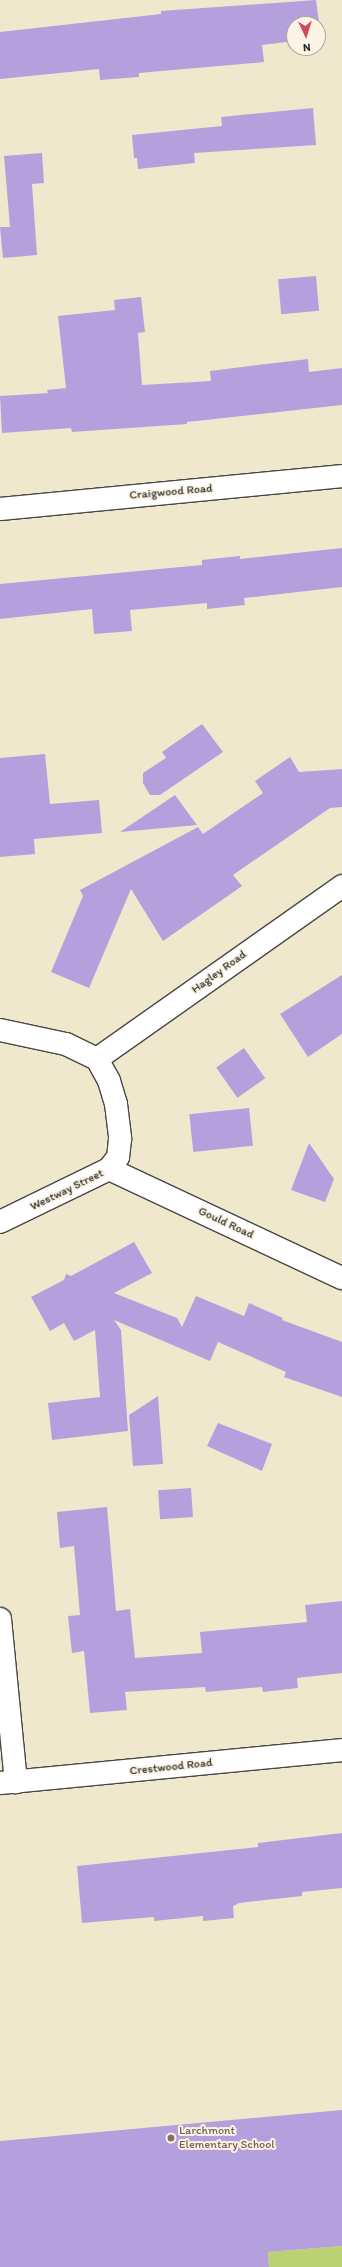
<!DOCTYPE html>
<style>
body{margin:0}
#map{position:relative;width:342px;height:2267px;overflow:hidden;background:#f0e8cc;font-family:Itim,sans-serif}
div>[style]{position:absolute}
.green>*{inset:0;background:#bcd174}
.building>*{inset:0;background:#b5a0de;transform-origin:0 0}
.roads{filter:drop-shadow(1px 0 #494743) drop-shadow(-1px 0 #494743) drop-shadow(0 1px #494743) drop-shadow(0 -1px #494743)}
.minor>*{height:22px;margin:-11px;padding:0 11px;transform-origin:11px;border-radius:11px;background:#fff}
.dots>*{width:11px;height:11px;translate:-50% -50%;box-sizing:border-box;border:2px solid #fcf5e5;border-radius:50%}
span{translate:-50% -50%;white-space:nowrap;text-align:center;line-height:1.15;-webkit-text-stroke:4px #fcf5e5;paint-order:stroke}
.street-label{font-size:12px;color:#2b2b2b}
.education-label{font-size:12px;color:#785e54}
.left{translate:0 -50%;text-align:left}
.north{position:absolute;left:286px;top:16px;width:40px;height:40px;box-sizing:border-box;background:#fcf5e5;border:1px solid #a8a49b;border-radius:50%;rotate:176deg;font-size:11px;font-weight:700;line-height:16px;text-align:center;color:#2b2b2b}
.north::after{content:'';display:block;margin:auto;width:14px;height:18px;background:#d1495b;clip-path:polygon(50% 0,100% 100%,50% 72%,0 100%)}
</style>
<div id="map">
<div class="green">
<i style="clip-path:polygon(342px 2246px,342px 2267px,269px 2267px,268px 2252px)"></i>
</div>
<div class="building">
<i style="clip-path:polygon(316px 0,321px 38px,318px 38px,318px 24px,294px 24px,294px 41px,262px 45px,264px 62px,139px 73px,139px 77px,100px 80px,99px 69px,0 79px,0 32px,161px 14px,161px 11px)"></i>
<i style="clip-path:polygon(313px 108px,316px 145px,194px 153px,195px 163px,138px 169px,137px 158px,134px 158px,132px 135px,222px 126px,221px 117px)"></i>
<i style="clip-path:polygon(42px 153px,44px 183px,32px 184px,37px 255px,3px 258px,0 227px,10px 227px,4px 156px)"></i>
<i style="left:316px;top:276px;width:35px;height:38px;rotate:85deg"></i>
<i style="clip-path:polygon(141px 297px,145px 332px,138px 333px,142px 385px,211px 381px,210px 371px,308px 359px,309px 372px,342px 368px,342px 405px,187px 422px,187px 424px,72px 432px,71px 428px,2px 433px,0 396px,48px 393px,47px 390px,66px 388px,58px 316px,115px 310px,114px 300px)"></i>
<i style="clip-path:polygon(342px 548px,342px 587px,244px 598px,245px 605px,207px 609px,207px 603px,130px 610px,132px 631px,94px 634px,92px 609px,0 619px,0 584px,202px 565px,202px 560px,240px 556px,240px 559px)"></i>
<i style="clip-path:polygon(202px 724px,223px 752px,160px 795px,150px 795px,143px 783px,143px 773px,166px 758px,162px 752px)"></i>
<i style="clip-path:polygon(45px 754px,50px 804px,99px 800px,102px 833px,34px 839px,35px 854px,0 857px,0 758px)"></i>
<i style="clip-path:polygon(290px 757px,299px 772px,342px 769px,342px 807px,330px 808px,233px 875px,242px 886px,163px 941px,131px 889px,89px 988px,51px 972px,83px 896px,80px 890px,198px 827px,203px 834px,263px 793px,255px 781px)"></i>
<i style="clip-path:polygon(175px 795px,197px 825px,120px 832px)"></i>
<i style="clip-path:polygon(342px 975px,342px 1034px,308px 1057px,280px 1014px)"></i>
<i style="left:244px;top:1048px;width:37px;height:34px;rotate:55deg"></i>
<i style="left:249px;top:1108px;width:38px;height:60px;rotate:84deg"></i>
<i style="clip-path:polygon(309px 1143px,334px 1179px,325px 1202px,291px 1190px)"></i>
<i style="clip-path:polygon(134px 1242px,152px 1273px,114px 1293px,177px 1318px,182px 1327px,196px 1296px,244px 1316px,249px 1303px,283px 1318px,282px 1320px,342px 1342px,342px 1397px,284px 1377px,286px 1372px,218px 1342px,210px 1361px,114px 1320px,121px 1330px,128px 1431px,52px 1440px,48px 1403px,100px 1397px,95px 1330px,74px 1341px,64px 1323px,50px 1331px,31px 1297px,64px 1280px,66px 1274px,71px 1276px)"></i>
<i style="clip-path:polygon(158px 1396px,163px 1464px,133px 1466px,129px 1415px)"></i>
<i style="clip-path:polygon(218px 1423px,272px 1444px,262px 1471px,207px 1446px)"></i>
<i style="left:191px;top:1488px;width:29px;height:33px;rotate:86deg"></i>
<i style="clip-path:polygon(107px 1507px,116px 1611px,130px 1609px,135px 1658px,202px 1653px,200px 1632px,307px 1622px,305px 1605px,342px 1601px,342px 1673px,297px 1678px,298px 1688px,263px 1692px,262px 1687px,206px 1692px,205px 1687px,125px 1692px,127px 1710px,90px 1713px,84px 1651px,72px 1653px,68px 1616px,80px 1615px,74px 1546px,60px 1548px,57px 1512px)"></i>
<i style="clip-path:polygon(342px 1833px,342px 1888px,302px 1892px,302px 1896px,239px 1903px,233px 1906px,234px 1918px,203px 1921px,203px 1916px,154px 1921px,154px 1917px,82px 1923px,77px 1866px,258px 1847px,258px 1843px)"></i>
<i style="clip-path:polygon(342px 2110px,342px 2246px,268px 2252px,269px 2267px,0 2267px,0 2141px)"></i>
</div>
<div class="roads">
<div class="minor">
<i style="left:0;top:509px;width:344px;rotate:-5.5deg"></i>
<i style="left:0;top:1030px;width:67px;rotate:12deg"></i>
<i style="left:66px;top:1044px;width:34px;rotate:26deg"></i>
<i style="left:97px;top:1059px;width:25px;rotate:61deg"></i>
<i style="left:109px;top:1081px;width:24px;rotate:73deg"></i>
<i style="left:116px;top:1104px;width:35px;rotate:83deg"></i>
<i style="left:120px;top:1139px;width:18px;rotate:96deg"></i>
<i style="left:118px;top:1157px;width:15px;rotate:127deg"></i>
<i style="left:109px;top:1169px;width:121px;rotate:154.1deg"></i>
<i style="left:97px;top:1059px;width:300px;rotate:-35.2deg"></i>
<i style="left:109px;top:1169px;width:257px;rotate:25.1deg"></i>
<i style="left:0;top:1619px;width:164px;rotate:84.4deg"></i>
<i style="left:0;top:1783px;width:344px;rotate:-5.5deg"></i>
</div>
</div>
<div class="dots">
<i style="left:171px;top:2138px;background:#8d6e63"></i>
</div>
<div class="street-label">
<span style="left:171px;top:492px;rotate:-5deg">Craigwood Road</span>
<span style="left:219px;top:972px;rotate:-36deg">Hagley Road</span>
<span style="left:67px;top:1190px;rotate:-26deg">Westway Street</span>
<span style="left:226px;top:1223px;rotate:25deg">Gould Road</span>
<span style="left:171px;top:1767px;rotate:-6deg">Crestwood Road</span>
</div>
<div class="education-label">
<span class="left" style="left:179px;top:2138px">Larchmont<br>Elementary School</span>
</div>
<div class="north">N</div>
</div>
